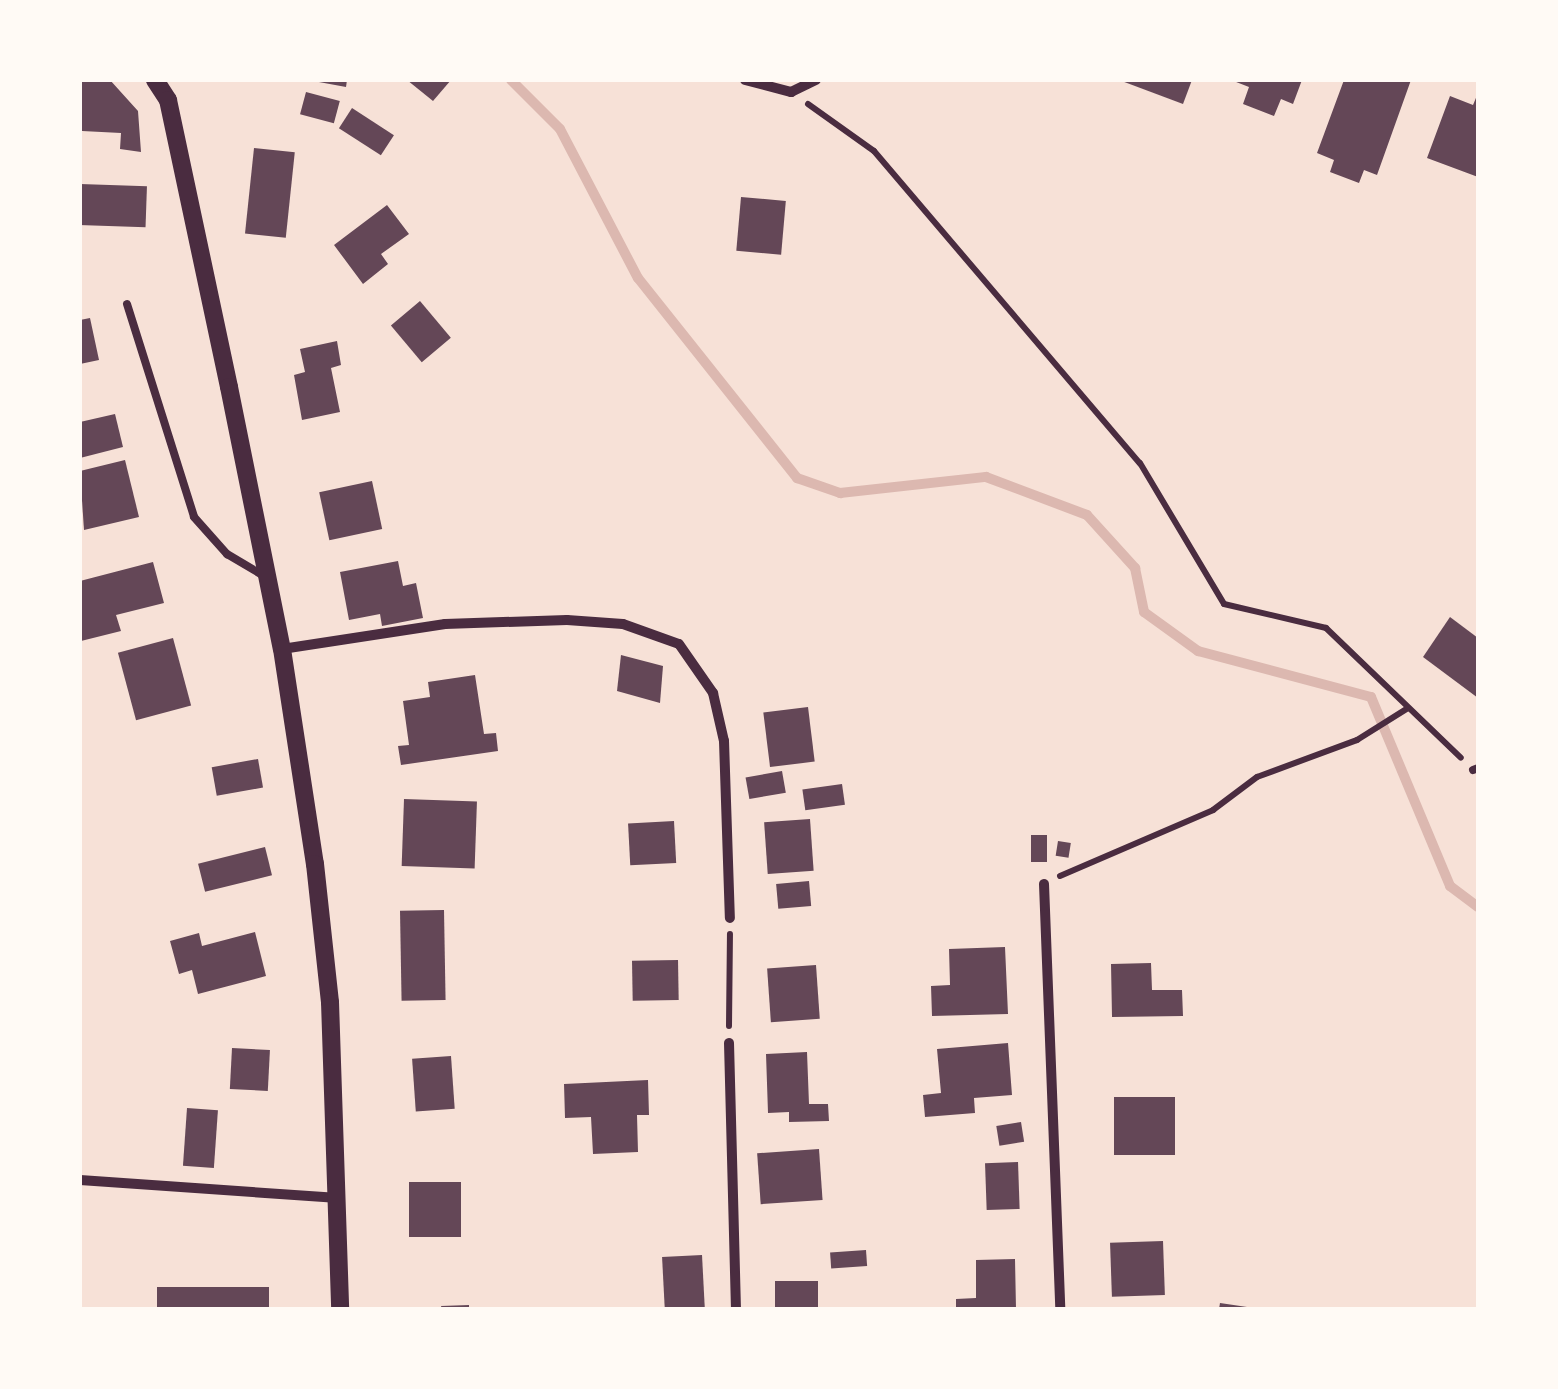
<!DOCTYPE html>
<style>
body{margin:0}
#map{position:relative;width:1558px;height:1389px;overflow:hidden;background:#f7e1d7;font-family:Roboto,sans-serif}
div>[style]{position:absolute}
.stream>*{height:10px;margin:-5px;padding:0 5px;transform-origin:5px;border-radius:5px;background:#dcb8b0}
.building>*{inset:0;background:#644757;transform-origin:0 0}
.path>*{height:6px;margin:-3px;padding:0 3px;transform-origin:3px;border-radius:3px;background:#4a2c40}
.service>*{height:8px;margin:-4px;padding:0 4px;transform-origin:4px;border-radius:4px;background:#4a2c40}
.minor>*{height:10px;margin:-5px;padding:0 5px;transform-origin:5px;border-radius:5px;background:#4a2c40}
.tertiary>*{height:18px;margin:-9px;padding:0 9px;transform-origin:9px;border-radius:9px;background:#4a2c40}
span{translate:-50% -50%;white-space:nowrap;text-align:center;line-height:1.15;-webkit-text-stroke:10px #fffaf5;paint-order:stroke}
.frame{position:absolute;inset:0;border:82px solid #fffaf5;pointer-events:none}
</style>
<div id="map">
<div class="stream">
<i style="left:511px;top:80px;width:69px;rotate:45deg"></i>
<i style="left:560px;top:129px;width:168px;rotate:62.4deg"></i>
<i style="left:638px;top:278px;width:256px;rotate:51.5deg"></i>
<i style="left:797px;top:478px;width:46px;rotate:19.2deg"></i>
<i style="left:840px;top:493px;width:147px;rotate:-6.3deg"></i>
<i style="left:986px;top:477px;width:108px;rotate:20.6deg"></i>
<i style="left:1087px;top:515px;width:72px;rotate:47.8deg"></i>
<i style="left:1135px;top:568px;width:45px;rotate:78.4deg"></i>
<i style="left:1144px;top:612px;width:67px;rotate:35.8deg"></i>
<i style="left:1198px;top:651px;width:179px;rotate:14.9deg"></i>
<i style="left:1371px;top:697px;width:205px;rotate:67.3deg"></i>
<i style="left:1450px;top:886px;width:35px;rotate:37deg"></i>
</div>
<div class="building">
<i style="clip-path:polygon(80px 80px,110px 80px,138px 111px,141px 152px,120px 149px,121px 133px,82px 131px)"></i>
<i style="clip-path:polygon(308px 80px,347px 80px,346px 87px)"></i>
<i style="clip-path:polygon(407px 80px,451px 80px,433px 101px)"></i>
<i style="clip-path:polygon(1119px 80px,1192px 80px,1183px 104px)"></i>
<i style="clip-path:polygon(1231px 80px,1302px 80px,1293px 104px,1281px 99px,1274px 116px,1243px 104px,1249px 87px)"></i>
<i style="clip-path:polygon(1344px 80px,1411px 80px,1377px 175px,1364px 170px,1359px 183px,1330px 172px,1334px 160px,1317px 153px)"></i>
<i style="left:306px;top:92px;width:35px;height:23px;rotate:15deg"></i>
<i style="clip-path:polygon(1478px 93px,1478px 177px,1427px 158px,1450px 96px,1473px 105px)"></i>
<i style="left:352px;top:108px;width:50px;height:24px;rotate:33deg"></i>
<i style="left:254px;top:148px;width:41px;height:86px;rotate:6deg"></i>
<i style="left:80px;top:184px;width:67px;height:41px;rotate:2deg"></i>
<i style="left:741px;top:197px;width:45px;height:54px;rotate:5deg"></i>
<i style="clip-path:polygon(387px 205px,409px 234px,381px 254px,388px 264px,363px 284px,334px 245px)"></i>
<i style="left:420px;top:301px;width:48px;height:38px;rotate:50deg"></i>
<i style="clip-path:polygon(90px 318px,99px 360px,80px 364px,80px 320px)"></i>
<i style="clip-path:polygon(337px 341px,341px 365px,331px 368px,340px 412px,302px 420px,294px 375px,305px 372px,300px 349px)"></i>
<i style="clip-path:polygon(115px 414px,123px 447px,80px 458px,80px 422px)"></i>
<i style="clip-path:polygon(125px 460px,139px 517px,84px 530px,80px 471px)"></i>
<i style="left:372px;top:481px;width:49px;height:54px;rotate:78deg"></i>
<i style="clip-path:polygon(398px 561px,403px 586px,416px 583px,423px 618px,382px 626px,380px 614px,349px 620px,340px 572px)"></i>
<i style="clip-path:polygon(153px 562px,164px 603px,116px 615px,121px 631px,81px 641px,80px 581px)"></i>
<i style="clip-path:polygon(1450px 617px,1478px 638px,1478px 698px,1423px 657px)"></i>
<i style="left:173px;top:638px;width:70px;height:57px;rotate:75deg"></i>
<i style="clip-path:polygon(621px 655px,663px 666px,660px 703px,617px 691px)"></i>
<i style="clip-path:polygon(475px 675px,484px 734px,496px 733px,498px 751px,401px 765px,398px 746px,409px 745px,403px 701px,430px 697px,428px 682px)"></i>
<i style="left:808px;top:707px;width:55px;height:45px;rotate:83deg"></i>
<i style="left:258px;top:759px;width:29px;height:47px;rotate:80deg"></i>
<i style="left:782px;top:771px;width:22px;height:37px;rotate:80deg"></i>
<i style="left:842px;top:784px;width:21px;height:40px;rotate:82deg"></i>
<i style="left:404px;top:799px;width:73px;height:67px;rotate:2deg"></i>
<i style="left:810px;top:819px;width:52px;height:46px;rotate:86deg"></i>
<i style="left:674px;top:821px;width:42px;height:46px;rotate:87deg"></i>
<i style="left:1031px;top:835px;width:16px;height:27px"></i>
<i style="left:1058px;top:841px;width:13px;height:15px;rotate:9deg"></i>
<i style="left:265px;top:847px;width:29px;height:69px;rotate:76deg"></i>
<i style="left:809px;top:881px;width:25px;height:33px;rotate:85deg"></i>
<i style="left:444px;top:910px;width:90px;height:44px;rotate:89deg"></i>
<i style="clip-path:polygon(255px 932px,266px 976px,198px 994px,192px 970px,179px 974px,170px 941px,199px 933px,202px 946px)"></i>
<i style="clip-path:polygon(1005px 947px,1008px 1014px,932px 1016px,931px 986px,950px 985px,949px 949px)"></i>
<i style="left:678px;top:960px;width:40px;height:46px;rotate:89deg"></i>
<i style="clip-path:polygon(1151px 963px,1152px 990px,1182px 990px,1183px 1016px,1112px 1017px,1111px 964px)"></i>
<i style="left:816px;top:965px;width:54px;height:49px;rotate:86deg"></i>
<i style="clip-path:polygon(1008px 1043px,1012px 1095px,974px 1098px,975px 1113px,925px 1117px,923px 1095px,941px 1093px,937px 1049px)"></i>
<i style="left:232px;top:1048px;width:38px;height:41px;rotate:3deg"></i>
<i style="clip-path:polygon(807px 1052px,809px 1104px,828px 1104px,829px 1121px,789px 1122px,789px 1112px,768px 1113px,766px 1054px)"></i>
<i style="left:451px;top:1056px;width:53px;height:39px;rotate:86deg"></i>
<i style="clip-path:polygon(648px 1080px,649px 1115px,637px 1115px,638px 1152px,593px 1154px,591px 1117px,565px 1118px,564px 1084px)"></i>
<i style="left:1114px;top:1097px;width:61px;height:58px"></i>
<i style="left:187px;top:1108px;width:31px;height:58px;rotate:4deg"></i>
<i style="left:1021px;top:1122px;width:20px;height:25px;rotate:81deg"></i>
<i style="left:819px;top:1149px;width:51px;height:62px;rotate:86deg"></i>
<i style="left:1018px;top:1162px;width:47px;height:33px;rotate:88deg"></i>
<i style="left:409px;top:1182px;width:52px;height:55px"></i>
<i style="left:1163px;top:1241px;width:54px;height:53px;rotate:88deg"></i>
<i style="left:866px;top:1250px;width:16px;height:36px;rotate:86deg"></i>
<i style="left:702px;top:1255px;width:54px;height:40px;rotate:87deg"></i>
<i style="clip-path:polygon(1015px 1259px,1016px 1309px,956px 1309px,956px 1299px,976px 1298px,976px 1260px)"></i>
<i style="left:775px;top:1281px;width:43px;height:28px"></i>
<i style="left:269px;top:1287px;width:22px;height:112px;rotate:90deg"></i>
<i style="clip-path:polygon(1220px 1303px,1247px 1307px,1247px 1309px,1219px 1309px)"></i>
<i style="clip-path:polygon(469px 1305px,469px 1309px,442px 1309px,441px 1306px)"></i>
</div>
<div class="path">
<i style="left:808px;top:104px;width:81px;rotate:35.5deg"></i>
<i style="left:874px;top:151px;width:410px;rotate:49.6deg"></i>
<i style="left:1140px;top:463px;width:164px;rotate:59.2deg"></i>
<i style="left:1224px;top:604px;width:105px;rotate:13.2deg"></i>
<i style="left:1326px;top:628px;width:187px;rotate:43.9deg"></i>
<i style="left:1060px;top:876px;width:167px;rotate:-23.3deg"></i>
<i style="left:1213px;top:810px;width:55px;rotate:-36.9deg"></i>
<i style="left:1257px;top:777px;width:107px;rotate:-20.3deg"></i>
<i style="left:1357px;top:740px;width:60px;rotate:-32.1deg"></i>
<i style="left:729px;top:1026px;width:92px;rotate:-89.4deg"></i>
</div>
<div class="service">
<i style="left:127px;top:304px;width:223px;rotate:72.5deg"></i>
<i style="left:194px;top:517px;width:50px;rotate:48.3deg"></i>
<i style="left:227px;top:554px;width:43px;rotate:30.7deg"></i>
<i style="left:1473px;top:770px;width:5px;rotate:-22deg"></i>
</div>
<div class="minor">
<i style="left:745px;top:80px;width:48px;rotate:14.6deg"></i>
<i style="left:791px;top:92px;width:28px;rotate:-26deg"></i>
<i style="left:282px;top:649px;width:165px;rotate:-8.7deg"></i>
<i style="left:445px;top:624px;width:122px;rotate:-1.9deg"></i>
<i style="left:567px;top:620px;width:56px;rotate:4.1deg"></i>
<i style="left:623px;top:624px;width:59px;rotate:19.7deg"></i>
<i style="left:679px;top:644px;width:60px;rotate:55.2deg"></i>
<i style="left:713px;top:693px;width:49px;rotate:77.1deg"></i>
<i style="left:724px;top:741px;width:177px;rotate:88.1deg"></i>
<i style="left:1044px;top:884px;width:425px;rotate:87.8deg"></i>
<i style="left:729px;top:1043px;width:266px;rotate:88.5deg"></i>
<i style="left:80px;top:1180px;width:259px;rotate:4deg"></i>
</div>
<div class="tertiary">
<i style="left:155px;top:80px;width:24px;rotate:57deg"></i>
<i style="left:168px;top:100px;width:293px;rotate:78deg"></i>
<i style="left:229px;top:387px;width:267px;rotate:78.6deg"></i>
<i style="left:282px;top:649px;width:218px;rotate:81.3deg"></i>
<i style="left:315px;top:864px;width:139px;rotate:83.8deg"></i>
<i style="left:330px;top:1002px;width:307px;rotate:88.1deg"></i>
</div>
<div class="frame"></div>
</div>
